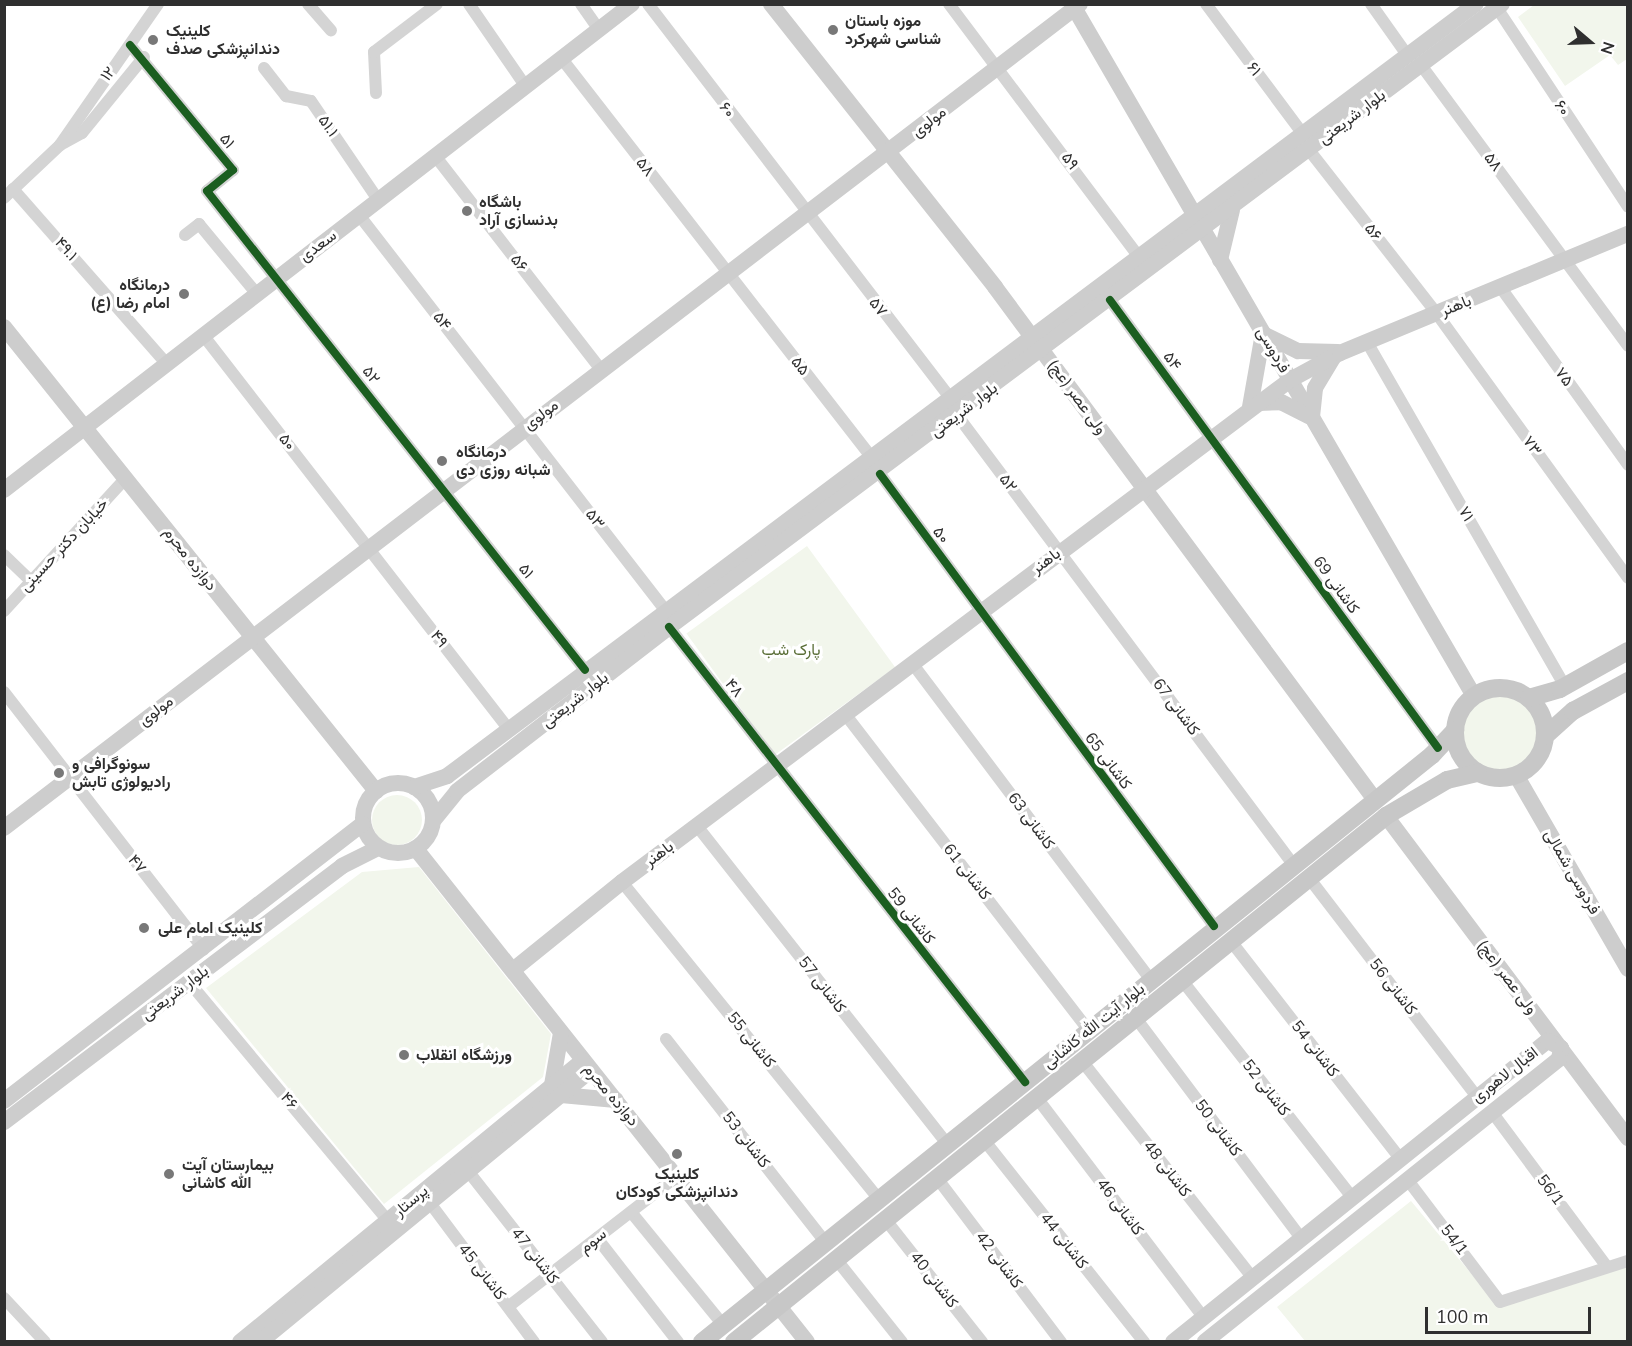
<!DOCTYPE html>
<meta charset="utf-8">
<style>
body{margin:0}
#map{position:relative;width:1632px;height:1346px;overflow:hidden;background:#fff;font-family:"Nunito Sans",Vazirmatn,sans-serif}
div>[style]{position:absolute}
.green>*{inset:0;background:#f2f6ec;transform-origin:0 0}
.round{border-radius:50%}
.minor>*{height:12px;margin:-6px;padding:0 6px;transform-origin:6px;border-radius:6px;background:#d4d4d4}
.secondary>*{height:16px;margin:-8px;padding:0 8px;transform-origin:8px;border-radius:8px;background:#cdcdcd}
.secondary>.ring{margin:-8px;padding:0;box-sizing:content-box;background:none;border:16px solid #cdcdcd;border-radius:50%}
.primary>*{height:18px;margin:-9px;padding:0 9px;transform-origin:9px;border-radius:9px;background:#c7c7c7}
.primary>.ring{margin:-9px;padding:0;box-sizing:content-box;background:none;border:18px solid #c7c7c7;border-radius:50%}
.cycleway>*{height:8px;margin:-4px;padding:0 4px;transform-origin:4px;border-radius:4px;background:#1b5e20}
.dots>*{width:16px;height:16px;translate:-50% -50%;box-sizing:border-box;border:3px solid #fff;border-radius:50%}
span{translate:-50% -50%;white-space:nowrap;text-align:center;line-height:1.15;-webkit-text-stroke:6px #fff;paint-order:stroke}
.poi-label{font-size:16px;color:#2f2f2f;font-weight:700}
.left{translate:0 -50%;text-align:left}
.right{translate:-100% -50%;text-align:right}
.street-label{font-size:16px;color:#2f2f2f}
.park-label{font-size:16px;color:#5b6f38}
.frame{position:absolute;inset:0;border:6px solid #2f2f2f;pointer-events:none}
.north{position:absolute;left:1560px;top:12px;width:60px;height:60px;-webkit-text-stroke:4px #fff;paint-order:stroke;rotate:109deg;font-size:16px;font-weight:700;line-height:24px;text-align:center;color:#2f2f2f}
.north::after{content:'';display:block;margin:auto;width:21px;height:27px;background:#2f2f2f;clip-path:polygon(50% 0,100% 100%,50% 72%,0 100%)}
.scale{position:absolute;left:1425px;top:1307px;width:166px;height:27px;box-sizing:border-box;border:3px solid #2f2f2f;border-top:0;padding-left:8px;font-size:18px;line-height:21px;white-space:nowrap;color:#2f2f2f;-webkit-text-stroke:4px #fff;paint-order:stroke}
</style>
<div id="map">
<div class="green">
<i style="clip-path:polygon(1534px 5px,1627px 5px,1627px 59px,1618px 65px,1610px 55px,1565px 86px,1518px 17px)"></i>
<i style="left:807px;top:546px;width:150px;height:149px;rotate:54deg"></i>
<i class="round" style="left:1461px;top:694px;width:78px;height:78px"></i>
<i class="round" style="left:372px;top:795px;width:50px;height:50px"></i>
<i style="clip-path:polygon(419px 867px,551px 1034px,543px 1077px,384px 1204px,206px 988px,362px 872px)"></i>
<i style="clip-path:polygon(1411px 1201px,1498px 1306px,1627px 1266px,1627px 1341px,1305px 1341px,1277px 1307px)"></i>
</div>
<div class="minor">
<i style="left:308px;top:4px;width:35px;rotate:49deg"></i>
<i style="left:469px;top:4px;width:101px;rotate:55.5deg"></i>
<i style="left:581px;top:4px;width:32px;rotate:55deg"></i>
<i style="left:648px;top:4px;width:498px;rotate:52.5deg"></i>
<i style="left:949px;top:4px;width:316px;rotate:53.1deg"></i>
<i style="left:1206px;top:4px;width:162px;rotate:53.3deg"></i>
<i style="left:1371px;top:4px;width:64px;rotate:54.6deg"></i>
<i style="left:1497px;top:8px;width:238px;rotate:56.6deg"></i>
<i style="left:130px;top:45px;width:162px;rotate:50.5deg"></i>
<i style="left:233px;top:170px;width:33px;rotate:141deg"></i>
<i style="left:207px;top:191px;width:610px;rotate:51.72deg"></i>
<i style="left:562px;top:59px;width:505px;rotate:52.15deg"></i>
<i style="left:1421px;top:65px;width:349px;rotate:53.6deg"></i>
<i style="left:264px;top:68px;width:36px;rotate:52deg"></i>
<i style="left:286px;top:96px;width:25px;rotate:11deg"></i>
<i style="left:311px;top:101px;width:121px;rotate:55.8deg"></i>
<i style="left:376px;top:93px;width:41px;rotate:-92.8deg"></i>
<i style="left:374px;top:52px;width:79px;rotate:-37.3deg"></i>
<i style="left:60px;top:145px;width:172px;rotate:-55.2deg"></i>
<i style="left:1309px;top:150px;width:208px;rotate:52deg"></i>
<i style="left:1437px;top:314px;width:326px;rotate:54.1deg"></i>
<i style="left:436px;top:157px;width:269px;rotate:52.2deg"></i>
<i style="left:13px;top:189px;width:232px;rotate:48.7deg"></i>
<i style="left:4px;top:198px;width:77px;rotate:-43.4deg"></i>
<i style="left:60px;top:145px;width:25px;rotate:-29deg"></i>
<i style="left:82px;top:133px;width:98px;rotate:-50.8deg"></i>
<i style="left:359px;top:215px;width:501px;rotate:52.22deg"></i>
<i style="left:185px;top:235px;width:18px;rotate:-38deg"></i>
<i style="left:199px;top:224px;width:91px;rotate:50.4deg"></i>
<i style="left:1501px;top:288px;width:218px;rotate:54.3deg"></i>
<i style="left:1110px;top:300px;width:555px;rotate:53.79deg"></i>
<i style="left:203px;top:335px;width:497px;rotate:52.2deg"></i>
<i style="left:1367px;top:342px;width:397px;rotate:60.1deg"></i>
<i style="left:957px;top:415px;width:559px;rotate:53.21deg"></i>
<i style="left:880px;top:474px;width:562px;rotate:53.54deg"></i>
<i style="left:4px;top:555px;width:36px;rotate:44deg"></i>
<i style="left:4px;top:611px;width:178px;rotate:-47.5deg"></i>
<i style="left:669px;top:627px;width:578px;rotate:51.96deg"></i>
<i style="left:912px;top:663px;width:396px;rotate:53deg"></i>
<i style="left:4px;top:692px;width:326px;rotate:52.2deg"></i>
<i style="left:845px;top:714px;width:399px;rotate:52.4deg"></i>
<i style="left:697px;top:826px;width:405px;rotate:51.8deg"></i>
<i style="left:1309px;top:878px;width:276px;rotate:52.5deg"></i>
<i style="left:622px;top:882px;width:408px;rotate:51deg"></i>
<i style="left:1230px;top:940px;width:276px;rotate:52.1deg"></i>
<i style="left:1181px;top:979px;width:277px;rotate:51.9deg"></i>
<i style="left:189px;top:982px;width:311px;rotate:50.2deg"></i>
<i style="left:1135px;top:1017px;width:276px;rotate:53.1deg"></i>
<i style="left:666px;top:1039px;width:258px;rotate:51.9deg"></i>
<i style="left:1082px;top:1061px;width:275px;rotate:51.8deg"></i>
<i style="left:1037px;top:1098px;width:275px;rotate:52.8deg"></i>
<i style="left:1492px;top:1112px;width:193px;rotate:53.4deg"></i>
<i style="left:984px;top:1140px;width:258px;rotate:51.6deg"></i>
<i style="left:468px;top:1171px;width:217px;rotate:51.9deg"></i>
<i style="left:937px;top:1178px;width:206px;rotate:52.9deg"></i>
<i style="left:1407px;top:1179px;width:154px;rotate:52.9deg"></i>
<i style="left:1500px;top:1302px;width:134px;rotate:-17.8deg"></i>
<i style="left:430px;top:1203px;width:174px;rotate:53.2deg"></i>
<i style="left:631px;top:1212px;width:146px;rotate:50.8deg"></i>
<i style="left:885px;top:1219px;width:157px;rotate:51.7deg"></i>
<i style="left:597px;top:1238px;width:132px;rotate:52.1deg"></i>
<i style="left:836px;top:1259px;width:106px;rotate:51.5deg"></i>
<i style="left:4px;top:1298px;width:60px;rotate:47deg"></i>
<i style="left:509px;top:1306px;width:212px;rotate:-37.7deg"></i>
</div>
<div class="secondary">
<i style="left:771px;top:4px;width:361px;rotate:51.6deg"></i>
<i style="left:995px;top:287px;width:635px;rotate:53.46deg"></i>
<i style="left:1072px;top:4px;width:800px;rotate:59.85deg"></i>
<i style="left:1220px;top:260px;width:51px;rotate:-76.5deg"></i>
<i style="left:4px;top:327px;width:595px;rotate:51.28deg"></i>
<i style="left:1265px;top:335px;width:37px;rotate:26deg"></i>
<i style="left:1298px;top:351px;width:40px;rotate:1.4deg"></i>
<i style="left:1258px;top:403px;width:23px;rotate:-2deg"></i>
<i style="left:1281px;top:402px;width:31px;rotate:27deg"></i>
<i style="left:1250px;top:407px;width:75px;rotate:-80deg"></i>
<i style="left:1312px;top:417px;width:29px;rotate:-84deg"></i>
<i style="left:1315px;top:388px;width:35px;rotate:-59deg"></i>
<i style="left:4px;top:490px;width:794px;rotate:-37.74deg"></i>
<i style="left:1516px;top:775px;width:224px;rotate:60deg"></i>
<i class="ring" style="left:363px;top:783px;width:54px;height:54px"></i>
<i style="left:414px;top:787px;width:35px;rotate:-18deg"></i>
<i style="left:447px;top:776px;width:1286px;rotate:-36.88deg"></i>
<i style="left:1386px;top:816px;width:403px;rotate:53.1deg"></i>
<i style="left:433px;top:821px;width:38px;rotate:-51deg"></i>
<i style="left:457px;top:791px;width:268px;rotate:-37.7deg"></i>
<i style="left:669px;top:627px;width:1040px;rotate:-36.79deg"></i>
<i style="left:4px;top:828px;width:1355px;rotate:-37.44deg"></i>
<i style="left:416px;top:849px;width:629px;rotate:51.58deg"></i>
<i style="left:513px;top:970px;width:140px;rotate:-38.9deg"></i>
<i style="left:622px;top:882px;width:836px;rotate:-36.92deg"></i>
<i style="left:1290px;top:380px;width:57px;rotate:-28.4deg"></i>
<i style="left:1340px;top:353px;width:312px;rotate:-22.5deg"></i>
<i style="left:552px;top:1085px;width:53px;rotate:-80.2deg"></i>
<i style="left:561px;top:1095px;width:55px;rotate:5.2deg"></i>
<i style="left:4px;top:1101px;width:453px;rotate:-37.7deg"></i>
<i style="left:4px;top:1122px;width:424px;rotate:-37.1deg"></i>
<i style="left:342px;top:866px;width:40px;rotate:-26.6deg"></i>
<i style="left:240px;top:1342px;width:443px;rotate:-39.4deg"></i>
<i style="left:260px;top:1342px;width:428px;rotate:-39.4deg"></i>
<i style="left:1173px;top:1342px;width:481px;rotate:-38.8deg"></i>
<i style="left:1548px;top:1041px;width:15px;rotate:28deg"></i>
<i style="left:1561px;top:1048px;width:11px;rotate:100deg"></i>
<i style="left:1559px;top:1059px;width:453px;rotate:141.4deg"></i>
</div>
<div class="primary">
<i class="ring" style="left:1455px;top:688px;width:72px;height:72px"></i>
<i style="left:1529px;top:698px;width:32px;rotate:-16deg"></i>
<i style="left:1560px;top:689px;width:78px;rotate:-29.2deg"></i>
<i style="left:1545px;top:736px;width:38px;rotate:-42deg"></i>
<i style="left:1573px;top:711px;width:63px;rotate:-28.6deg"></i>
<i style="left:702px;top:1342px;width:937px;rotate:-38.8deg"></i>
<i style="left:1432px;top:755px;width:34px;rotate:-47deg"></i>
<i style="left:734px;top:1342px;width:838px;rotate:-38.89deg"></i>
<i style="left:1386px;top:816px;width:71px;rotate:-30.5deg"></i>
<i style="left:1447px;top:780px;width:32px;rotate:-13deg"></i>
</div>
<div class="cycleway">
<i style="left:130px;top:45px;width:162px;rotate:50.5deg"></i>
<i style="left:233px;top:170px;width:33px;rotate:141deg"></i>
<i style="left:207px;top:191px;width:610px;rotate:51.72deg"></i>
<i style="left:1110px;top:300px;width:555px;rotate:53.79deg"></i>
<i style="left:880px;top:474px;width:562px;rotate:53.54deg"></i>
<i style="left:669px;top:627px;width:578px;rotate:51.96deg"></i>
</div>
<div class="dots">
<i style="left:833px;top:30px;background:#787878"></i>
<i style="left:153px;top:40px;background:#787878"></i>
<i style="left:467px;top:211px;background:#787878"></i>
<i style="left:184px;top:294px;background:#787878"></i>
<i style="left:442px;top:461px;background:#787878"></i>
<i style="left:59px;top:773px;background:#787878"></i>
<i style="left:144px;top:928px;background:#787878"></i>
<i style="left:404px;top:1055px;background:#787878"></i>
<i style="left:677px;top:1154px;background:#787878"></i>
<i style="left:169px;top:1174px;background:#787878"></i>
</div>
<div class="poi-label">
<span class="left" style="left:845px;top:30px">موزه باستان<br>شناسی شهرکرد</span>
<span class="left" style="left:166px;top:40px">کلینیک<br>دندانپزشکی صدف</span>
<span class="left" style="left:479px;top:211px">باشگاه<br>بدنسازى آراد</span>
<span class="right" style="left:170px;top:294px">درمانگاه<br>امام رضا (ع)</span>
<span class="left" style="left:456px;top:461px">درمانگاه<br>شبانه روزی دی</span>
<span class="left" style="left:72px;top:773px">سونوگرافی و<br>رادیولوژی تابش</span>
<span class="left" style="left:158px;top:928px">کلینیک امام علی</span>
<span class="left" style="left:416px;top:1055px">ورزشگاه انقلاب</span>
<span class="left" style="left:182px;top:1174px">بیمارستان آیت<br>الله کاشانی</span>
<span style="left:677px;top:1183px">کلینیک<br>دندانپزشکی کودکان</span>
</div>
<div class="street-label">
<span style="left:1254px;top:69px;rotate:53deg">۶۱</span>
<span style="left:108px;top:74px;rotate:-53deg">۱۲</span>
<span style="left:1562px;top:108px;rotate:57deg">۶۰</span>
<span style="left:727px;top:110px;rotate:53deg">۶۰</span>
<span style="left:1352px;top:117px;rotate:-37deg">بلوار شریعتی</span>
<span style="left:929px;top:122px;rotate:-39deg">مولوی</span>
<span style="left:328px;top:126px;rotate:56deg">۵۱.۱</span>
<span style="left:227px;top:141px;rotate:52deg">۵۱</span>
<span style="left:1070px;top:161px;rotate:54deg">۵۹</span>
<span style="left:1493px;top:162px;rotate:54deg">۵۸</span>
<span style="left:645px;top:167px;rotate:52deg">۵۸</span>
<span style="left:1373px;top:232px;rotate:52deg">۵۶</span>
<span style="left:318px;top:246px;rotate:-37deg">سعدی</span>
<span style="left:66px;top:249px;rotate:49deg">۴۹.۱</span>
<span style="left:519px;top:263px;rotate:52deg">۵۶</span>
<span style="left:1456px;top:306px;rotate:-22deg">باهنر</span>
<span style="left:878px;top:307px;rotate:52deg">۵۷</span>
<span style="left:442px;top:321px;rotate:52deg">۵۴</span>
<span style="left:1273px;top:350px;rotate:60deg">فردوسی</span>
<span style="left:1172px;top:361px;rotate:54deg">۵۴</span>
<span style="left:800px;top:366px;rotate:52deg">۵۵</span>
<span style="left:371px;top:375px;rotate:51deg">۵۲</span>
<span style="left:1564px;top:377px;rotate:54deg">۷۵</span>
<span style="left:1077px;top:397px;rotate:54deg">ولی عصر (عج)</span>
<span style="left:964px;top:410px;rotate:-37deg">بلوار شریعتی</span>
<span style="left:541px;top:415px;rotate:-37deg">مولوی</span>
<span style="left:287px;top:442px;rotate:52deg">۵۰</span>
<span style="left:1532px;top:446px;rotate:54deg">۷۳</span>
<span style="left:1008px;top:483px;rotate:53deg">۵۲</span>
<span style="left:1466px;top:514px;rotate:60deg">۷۱</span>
<span style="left:595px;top:519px;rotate:52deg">۵۳</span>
<span style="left:941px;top:535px;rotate:54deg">۵۰</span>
<span style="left:64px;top:545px;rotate:-47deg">خیابان دکتر حسینی</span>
<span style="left:190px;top:559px;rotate:52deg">دوازده محرم</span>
<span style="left:1046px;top:561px;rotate:-37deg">باهنر</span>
<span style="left:526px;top:571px;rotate:52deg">۵۱</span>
<span style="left:1336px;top:585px;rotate:54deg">کاشانی 69</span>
<span style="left:439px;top:639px;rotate:52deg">۴۹</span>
<span style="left:734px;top:688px;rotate:52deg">۴۸</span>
<span style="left:575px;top:700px;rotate:-38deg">بلوار شریعتی</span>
<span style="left:1176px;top:707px;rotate:53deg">کاشانی 67</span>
<span style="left:156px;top:711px;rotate:-38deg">مولوی</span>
<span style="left:1108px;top:761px;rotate:53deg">کاشانی 65</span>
<span style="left:1031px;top:821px;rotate:53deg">کاشانی 63</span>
<span style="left:659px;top:854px;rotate:-37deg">باهنر</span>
<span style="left:137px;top:864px;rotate:52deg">۴۷</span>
<span style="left:967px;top:872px;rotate:52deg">کاشانی 61</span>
<span style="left:1572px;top:872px;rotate:60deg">فردوسی شمالی</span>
<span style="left:911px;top:916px;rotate:52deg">کاشانی 59</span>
<span style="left:1507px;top:977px;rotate:53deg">ولی عصر (عج)</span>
<span style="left:822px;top:985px;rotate:52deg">کاشانی 57</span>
<span style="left:1393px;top:987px;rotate:52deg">کاشانی 56</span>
<span style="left:175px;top:993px;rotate:-37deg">بلوار شریعتی</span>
<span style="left:1094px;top:1026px;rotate:-39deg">بلوار آیت الله کاشانی</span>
<span style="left:751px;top:1040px;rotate:51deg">کاشانی 55</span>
<span style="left:1315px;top:1049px;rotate:52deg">کاشانی 54</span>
<span style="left:1505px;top:1075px;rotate:-38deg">اقبال لاهوری</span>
<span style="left:1266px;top:1088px;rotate:52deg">کاشانی 52</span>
<span style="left:611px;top:1095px;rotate:50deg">دوازده محرم</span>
<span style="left:289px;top:1101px;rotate:50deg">۴۶</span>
<span style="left:1218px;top:1128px;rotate:53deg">کاشانی 50</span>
<span style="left:746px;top:1140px;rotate:52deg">کاشانی 53</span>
<span style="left:1167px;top:1169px;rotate:52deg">کاشانی 48</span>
<span style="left:1550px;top:1190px;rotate:53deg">56/1</span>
<span style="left:411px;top:1201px;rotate:-40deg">پرستار</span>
<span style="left:1120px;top:1207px;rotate:53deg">کاشانی 46</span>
<span style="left:1454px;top:1240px;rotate:52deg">54/1</span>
<span style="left:593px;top:1241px;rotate:-38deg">سوم</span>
<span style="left:1064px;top:1241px;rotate:52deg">کاشانی 44</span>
<span style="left:535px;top:1256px;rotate:52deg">کاشانی 47</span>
<span style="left:999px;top:1260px;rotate:53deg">کاشانی 42</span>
<span style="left:482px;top:1272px;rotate:52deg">کاشانی 45</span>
<span style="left:934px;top:1280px;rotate:52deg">کاشانی 40</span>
</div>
<div class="park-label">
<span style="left:791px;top:650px">پارک شب</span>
</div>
<div class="frame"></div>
<div class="north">N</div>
<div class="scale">100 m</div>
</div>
